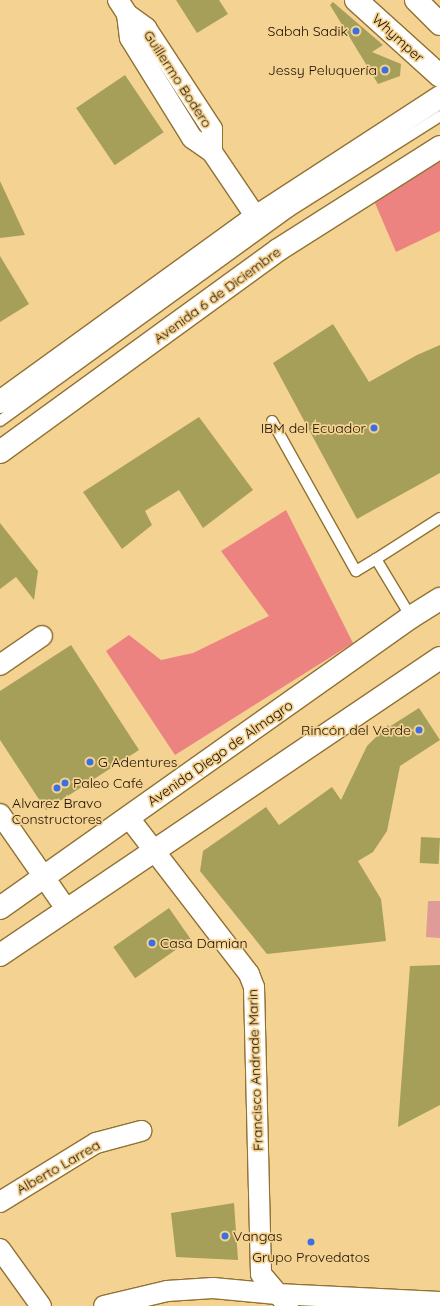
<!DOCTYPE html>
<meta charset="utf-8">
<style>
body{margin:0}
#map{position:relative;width:440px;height:1306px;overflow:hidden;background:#f4d292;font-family:Quicksand,sans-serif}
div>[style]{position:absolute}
.green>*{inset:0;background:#df9b97}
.forest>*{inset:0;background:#ed8380}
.building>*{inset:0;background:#a69f5a;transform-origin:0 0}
.roads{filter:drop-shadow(1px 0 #917233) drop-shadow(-1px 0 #917233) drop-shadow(0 1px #917233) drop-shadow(0 -1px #917233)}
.service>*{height:10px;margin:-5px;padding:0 5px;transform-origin:5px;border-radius:5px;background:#fff}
.minor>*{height:20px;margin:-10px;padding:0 10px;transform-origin:10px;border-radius:10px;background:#fff}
.tertiary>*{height:22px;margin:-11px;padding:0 11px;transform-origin:11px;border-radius:11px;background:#fff}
.secondary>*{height:22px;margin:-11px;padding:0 11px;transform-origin:11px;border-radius:11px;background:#fff}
.primary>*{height:22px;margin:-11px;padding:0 11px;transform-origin:11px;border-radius:11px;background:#fff}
.dots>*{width:11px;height:11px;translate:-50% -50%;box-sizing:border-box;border:2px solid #f4d292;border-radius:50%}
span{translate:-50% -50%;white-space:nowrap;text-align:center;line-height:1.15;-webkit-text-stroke:3.5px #f4d292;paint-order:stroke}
.poi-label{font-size:14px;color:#1b0f00}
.right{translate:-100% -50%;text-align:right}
.left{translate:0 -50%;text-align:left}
.street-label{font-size:14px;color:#1b0f00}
</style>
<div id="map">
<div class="green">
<i style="clip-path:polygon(428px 901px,440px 901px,440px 938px,426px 937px)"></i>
</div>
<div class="forest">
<i style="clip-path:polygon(440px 158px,440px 231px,396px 252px,375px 203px)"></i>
<i style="clip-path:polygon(286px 510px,353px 643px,175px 755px,106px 651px,129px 635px,161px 660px,193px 653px,269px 616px,221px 551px)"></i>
</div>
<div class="building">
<i style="clip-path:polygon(176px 0,219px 0,228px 14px,197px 33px)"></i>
<i style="clip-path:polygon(333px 2px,383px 45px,372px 52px,401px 64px,400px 76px,378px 84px,330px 5px)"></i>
<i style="left:125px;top:75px;width:69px;height:59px;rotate:56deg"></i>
<i style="clip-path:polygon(0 181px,25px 235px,0 238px)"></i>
<i style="clip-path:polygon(0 256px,29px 304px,0 322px)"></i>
<i style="clip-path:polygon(333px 324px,369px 382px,417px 355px,440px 345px,440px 473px,357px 519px,273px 363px)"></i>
<i style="clip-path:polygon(199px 417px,253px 490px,203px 528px,179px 490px,145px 511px,152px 525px,122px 549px,83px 492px)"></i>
<i style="clip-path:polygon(0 523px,38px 571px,34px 600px,16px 577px,0 589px)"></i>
<i style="clip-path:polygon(71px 645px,139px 750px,46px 810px,0 740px,0 691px)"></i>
<i style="clip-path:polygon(419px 708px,440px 740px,400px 766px,387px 831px,373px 852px,358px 861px,381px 899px,386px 941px,267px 954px,200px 871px,203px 851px,266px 807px,279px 825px,332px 787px,341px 800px,367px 746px,388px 725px,389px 727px)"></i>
<i style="left:421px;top:837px;width:19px;height:26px;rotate:3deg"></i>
<i style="left:169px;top:908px;width:38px;height:68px;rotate:55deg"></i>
<i style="clip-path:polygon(440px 965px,440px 1105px,398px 1127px,410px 966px)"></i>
<i style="clip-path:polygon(234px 1203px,238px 1260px,176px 1257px,171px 1213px)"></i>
</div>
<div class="roads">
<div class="service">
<i style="left:0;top:421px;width:358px;rotate:-35.9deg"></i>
<i style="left:290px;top:211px;width:178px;rotate:-32.3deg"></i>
<i style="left:272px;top:421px;width:172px;rotate:60.8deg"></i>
<i style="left:356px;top:571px;width:23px;rotate:-31deg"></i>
<i style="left:411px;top:617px;width:68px;rotate:-121.1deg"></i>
<i style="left:376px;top:559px;width:76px;rotate:-32.6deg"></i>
</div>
<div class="minor">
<i style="left:118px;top:0;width:17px;rotate:57deg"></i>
<i style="left:127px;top:14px;width:24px;rotate:36deg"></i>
<i style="left:146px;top:28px;width:121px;rotate:56.8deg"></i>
<i style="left:212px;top:129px;width:23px;rotate:90deg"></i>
<i style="left:127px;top:14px;width:24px;rotate:83deg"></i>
<i style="left:130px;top:38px;width:118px;rotate:58.2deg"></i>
<i style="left:192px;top:138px;width:24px;rotate:35deg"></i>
<i style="left:212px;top:152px;width:78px;rotate:55.9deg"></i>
<i style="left:0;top:665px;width:51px;rotate:-34.6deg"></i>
<i style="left:0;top:814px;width:117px;rotate:55.1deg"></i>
<i style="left:129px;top:818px;width:197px;rotate:52.4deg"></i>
<i style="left:249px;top:974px;width:14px;rotate:69deg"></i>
<i style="left:254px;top:987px;width:287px;rotate:88.6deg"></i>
<i style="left:261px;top:1274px;width:42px;rotate:49.8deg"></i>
<i style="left:0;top:1202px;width:113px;rotate:-31.6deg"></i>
<i style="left:96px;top:1143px;width:47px;rotate:-14.9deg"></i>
<i style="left:0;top:1249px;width:70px;rotate:54.3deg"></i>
<i style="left:104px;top:1306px;width:65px;rotate:-13.4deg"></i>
<i style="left:167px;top:1291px;width:46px;rotate:-3.7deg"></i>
<i style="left:213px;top:1288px;width:64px;rotate:5.4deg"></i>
<i style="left:277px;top:1294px;width:163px;rotate:2.8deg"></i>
</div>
<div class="tertiary">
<i style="left:356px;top:0;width:113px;rotate:42.1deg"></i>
<i style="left:416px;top:0;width:34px;rotate:45deg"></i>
</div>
<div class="secondary">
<i style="left:0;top:908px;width:504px;rotate:-35.3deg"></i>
<i style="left:411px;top:617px;width:34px;rotate:-32deg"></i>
<i style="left:0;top:955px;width:531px;rotate:-34.02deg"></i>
</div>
<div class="primary">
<i style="left:0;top:402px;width:316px;rotate:-35.9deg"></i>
<i style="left:256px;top:217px;width:220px;rotate:-33.1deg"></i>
<i style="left:0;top:452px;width:344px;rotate:-36deg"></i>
<i style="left:278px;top:250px;width:192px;rotate:-32.4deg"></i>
</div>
</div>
<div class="dots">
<i style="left:356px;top:31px;background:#3b70e0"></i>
<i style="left:385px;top:70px;background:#3b70e0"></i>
<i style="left:374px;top:428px;background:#3b70e0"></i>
<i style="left:419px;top:730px;background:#3b70e0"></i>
<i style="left:90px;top:762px;background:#3b70e0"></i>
<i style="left:65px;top:783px;background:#3b70e0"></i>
<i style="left:57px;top:788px;background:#3b70e0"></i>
<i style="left:152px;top:943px;background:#3b70e0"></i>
<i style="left:225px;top:1236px;background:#3b70e0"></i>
<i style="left:311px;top:1242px;background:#3b70e0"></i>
</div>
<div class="poi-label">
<span class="right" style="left:348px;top:31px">Sabah Sadik</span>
<span class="right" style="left:377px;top:70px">Jessy Peluquería</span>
<span class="right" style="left:366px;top:428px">IBM del Ecuador</span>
<span class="right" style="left:411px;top:730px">Rincón del Verde</span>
<span class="left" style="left:98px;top:762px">G Adentures</span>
<span class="left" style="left:73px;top:783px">Paleo Café</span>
<span style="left:57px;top:811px">Alvarez Bravo<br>Constructores</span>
<span class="left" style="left:160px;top:943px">Casa Damian</span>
<span class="left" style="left:233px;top:1236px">Vangas</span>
<span style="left:311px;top:1257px">Grupo Provedatos</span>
</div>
<div class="street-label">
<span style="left:398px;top:38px;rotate:42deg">Whymper</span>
<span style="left:178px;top:79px;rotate:57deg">Guillermo Bodero</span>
<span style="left:217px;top:295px;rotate:-36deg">Avenida 6 de Diciembre</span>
<span style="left:220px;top:753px;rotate:-35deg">Avenida Diego de Almagro</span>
<span style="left:255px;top:1070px;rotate:-92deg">Francisco Andrade Marin</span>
<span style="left:58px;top:1167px;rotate:-30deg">Alberto Larrea</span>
</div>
</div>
